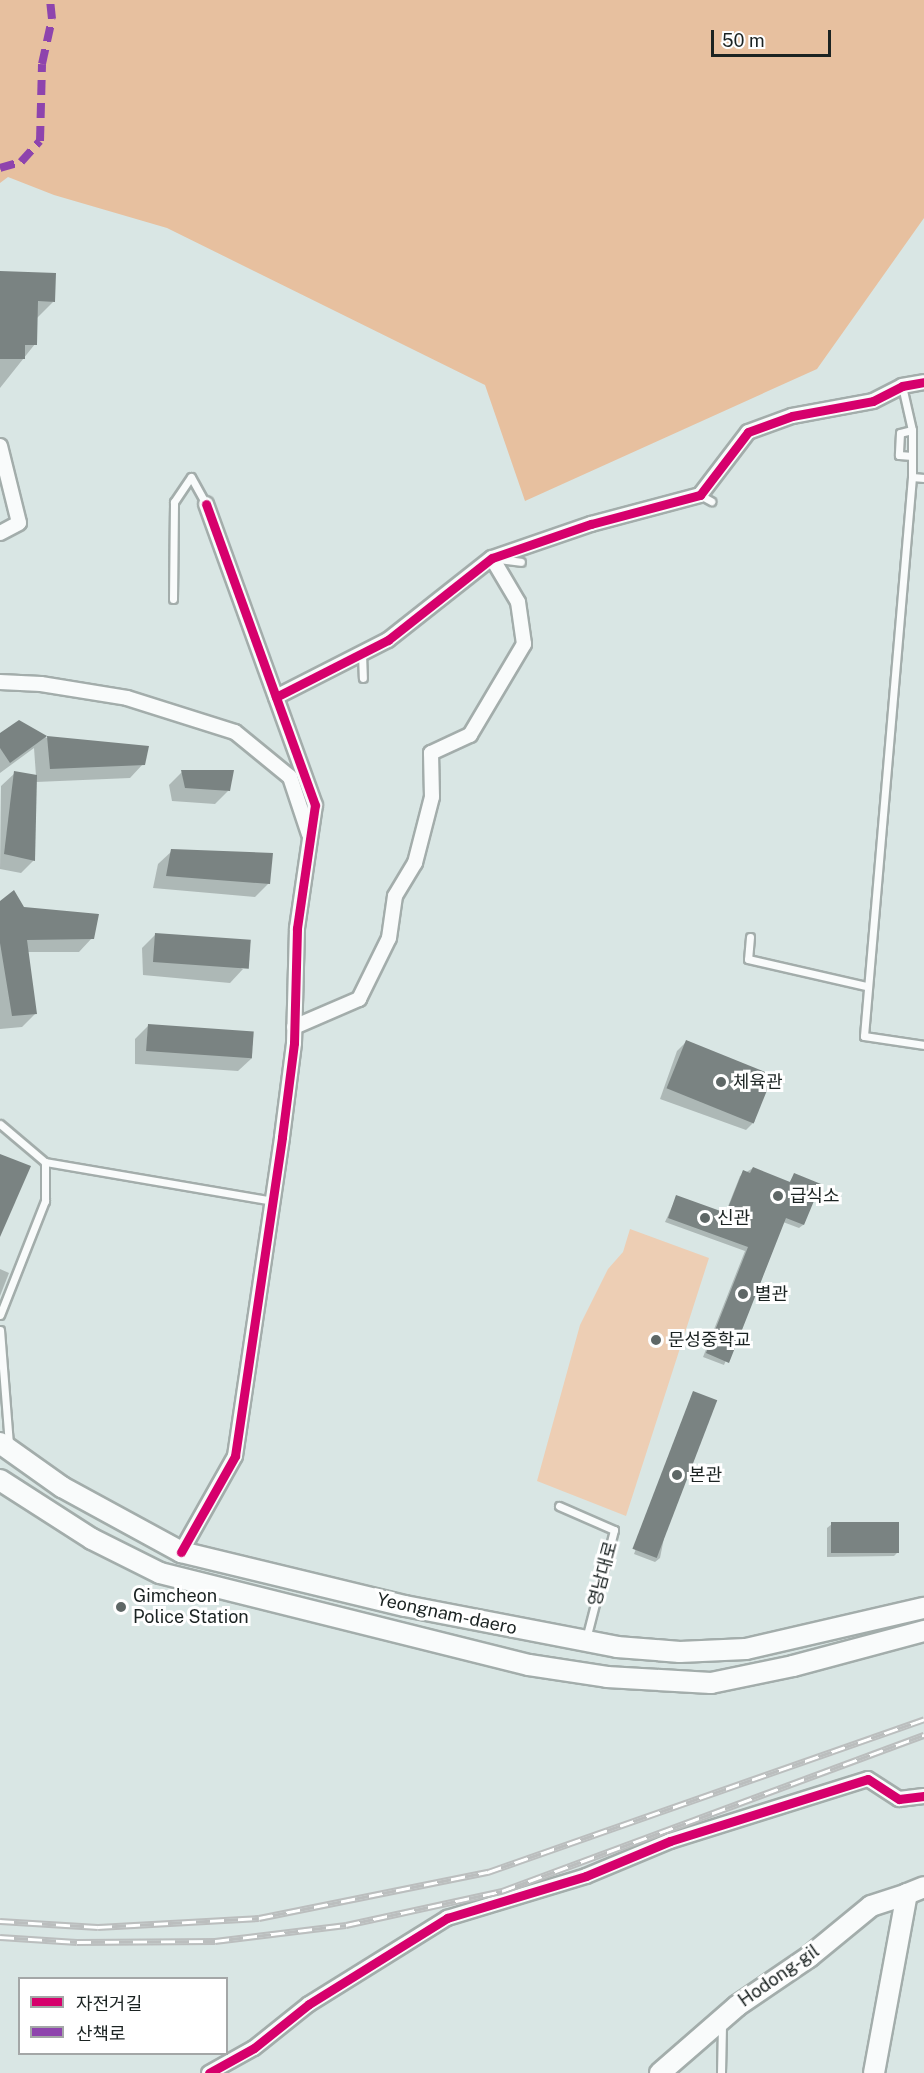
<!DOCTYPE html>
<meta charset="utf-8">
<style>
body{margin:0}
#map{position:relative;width:924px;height:2073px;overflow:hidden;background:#d9e6e4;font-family:"Public Sans","Noto Sans KR",sans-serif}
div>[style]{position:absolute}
.green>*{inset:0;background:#edceb4}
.forest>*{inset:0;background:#e7c09f}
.shadow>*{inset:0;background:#0003}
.building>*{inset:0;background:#7a8382;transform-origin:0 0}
.roads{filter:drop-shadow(2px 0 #a3adab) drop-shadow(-2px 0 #a3adab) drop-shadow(0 2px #a3adab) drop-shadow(0 -2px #a3adab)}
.lane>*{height:7px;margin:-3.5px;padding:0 3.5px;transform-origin:3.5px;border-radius:3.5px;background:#f9fbfb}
.street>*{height:14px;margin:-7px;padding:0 7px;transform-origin:7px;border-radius:7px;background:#f9fbfb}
.secondary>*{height:20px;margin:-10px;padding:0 10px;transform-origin:10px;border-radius:10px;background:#f9fbfb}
.rail>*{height:7px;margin-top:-3.5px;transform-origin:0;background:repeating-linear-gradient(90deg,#fff 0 14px,#bbbebe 0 28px);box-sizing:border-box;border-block:2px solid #bbbebe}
.quiet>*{height:8px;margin-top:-4px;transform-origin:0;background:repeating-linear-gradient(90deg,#8e44ad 0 15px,transparent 0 23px)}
.cycleway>*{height:9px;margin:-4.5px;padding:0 4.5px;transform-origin:4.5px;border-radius:4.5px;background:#d6006c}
.dots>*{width:16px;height:16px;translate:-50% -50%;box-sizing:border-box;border:3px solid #fff;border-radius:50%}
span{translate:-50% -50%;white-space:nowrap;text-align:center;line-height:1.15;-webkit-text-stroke:6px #fff;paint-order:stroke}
.poi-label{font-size:18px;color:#1b2322}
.left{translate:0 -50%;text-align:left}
.street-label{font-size:18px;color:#1b2322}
.legend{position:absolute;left:18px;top:1977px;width:210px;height:78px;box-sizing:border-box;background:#fff;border:2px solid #a4a7a7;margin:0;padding:8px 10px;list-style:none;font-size:18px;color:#1b2322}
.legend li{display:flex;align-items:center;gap:12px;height:30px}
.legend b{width:30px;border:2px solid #a4a7a7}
.scale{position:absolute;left:711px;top:30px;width:120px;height:27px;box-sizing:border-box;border:3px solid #1b2322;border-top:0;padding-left:8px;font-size:18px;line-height:21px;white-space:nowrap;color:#1b2322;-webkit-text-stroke:4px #fff;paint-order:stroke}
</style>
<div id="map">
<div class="green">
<i style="clip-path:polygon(630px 1229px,709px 1258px,626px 1516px,537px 1481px,580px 1325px,608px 1269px,623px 1252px)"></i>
</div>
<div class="forest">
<i style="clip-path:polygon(0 0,924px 0,924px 218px,817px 369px,525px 501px,485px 385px,167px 228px,54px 195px,8px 177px,0 183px)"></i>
</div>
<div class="shadow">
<i style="clip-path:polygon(0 273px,53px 302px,36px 319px,35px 344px,0 388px)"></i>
<i style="clip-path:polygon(19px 722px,47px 738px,147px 747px,143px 764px,130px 778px,36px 782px,34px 860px,21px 873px,0 869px,1px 786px,15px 773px,36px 776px,34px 748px,0 773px,0 735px)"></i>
<i style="clip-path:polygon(182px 772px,228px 791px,215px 804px,172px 801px,169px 785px)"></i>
<i style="clip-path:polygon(172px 851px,269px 883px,255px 897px,153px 888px,158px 864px)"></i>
<i style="clip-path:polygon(0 903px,92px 938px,79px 952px,27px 952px,35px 1014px,22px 1027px,0 1029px)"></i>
<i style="clip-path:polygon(156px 934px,243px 969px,230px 983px,143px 975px,142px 948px)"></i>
<i style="clip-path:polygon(148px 1026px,252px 1058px,238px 1071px,135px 1064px,135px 1039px)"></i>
<i style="clip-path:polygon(686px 1042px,755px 1121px,746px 1130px,660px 1099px,677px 1051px)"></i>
<i style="clip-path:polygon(753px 1168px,789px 1183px,794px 1175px,803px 1225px,799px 1228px,783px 1222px,724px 1365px,703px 1357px,745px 1251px,665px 1222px,677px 1196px,725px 1214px,740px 1176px)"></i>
<i style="clip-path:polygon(0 1269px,9px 1273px,0 1296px)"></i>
<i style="clip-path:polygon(693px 1393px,660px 1558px,655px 1562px,634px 1554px)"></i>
<i style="clip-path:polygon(832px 1524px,898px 1552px,894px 1556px,827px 1557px,827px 1528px)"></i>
</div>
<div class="building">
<i style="clip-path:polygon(0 271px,56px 273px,55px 302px,38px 301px,37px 345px,25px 345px,25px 359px,0 359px)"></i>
<i style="clip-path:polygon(19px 720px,47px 736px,10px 763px,0 748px,0 733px)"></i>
<i style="clip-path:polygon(47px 736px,149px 746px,145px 765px,50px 769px)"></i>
<i style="clip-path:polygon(181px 770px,234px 770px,230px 791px,185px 788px)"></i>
<i style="clip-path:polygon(14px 771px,37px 775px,35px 861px,4px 854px)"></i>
<i style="clip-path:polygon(171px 849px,273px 853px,270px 884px,166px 876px)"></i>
<i style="clip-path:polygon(14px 890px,24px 907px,99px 914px,94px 939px,27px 940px,37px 1014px,12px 1016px,0 943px,0 901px)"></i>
<i style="left:155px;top:933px;width:96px;height:29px;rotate:4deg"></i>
<i style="left:148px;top:1024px;width:106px;height:27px;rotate:4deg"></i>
<i style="left:686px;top:1040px;width:94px;height:52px;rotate:22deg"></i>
<i style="clip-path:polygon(0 1154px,31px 1166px,0 1237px)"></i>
<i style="clip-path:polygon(753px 1167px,790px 1182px,794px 1173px,821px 1184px,804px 1225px,786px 1218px,729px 1363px,706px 1353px,748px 1247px,668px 1218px,676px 1195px,726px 1213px,743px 1170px,750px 1173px)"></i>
<i style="left:693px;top:1391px;width:26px;height:169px;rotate:21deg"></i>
<i style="left:899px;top:1522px;width:31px;height:68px;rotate:90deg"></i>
</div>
<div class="roads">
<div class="lane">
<i style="left:902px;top:386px;width:45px;rotate:77.2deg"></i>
<i style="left:912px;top:430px;width:47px;rotate:90deg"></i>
<i style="left:912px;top:477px;width:561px;rotate:94.91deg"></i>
<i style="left:864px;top:1036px;width:61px;rotate:8.5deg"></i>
<i style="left:912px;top:430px;width:12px;rotate:166deg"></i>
<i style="left:900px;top:433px;width:22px;rotate:93deg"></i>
<i style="left:899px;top:455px;width:13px;rotate:4deg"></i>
<i style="left:912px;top:477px;width:12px;rotate:5deg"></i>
<i style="left:700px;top:495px;width:13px;rotate:29deg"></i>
<i style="left:498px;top:559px;width:23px;rotate:7deg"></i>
<i style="left:173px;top:599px;width:97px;rotate:-89.4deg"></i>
<i style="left:174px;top:502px;width:30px;rotate:-56deg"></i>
<i style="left:191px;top:477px;width:31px;rotate:61deg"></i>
<i style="left:362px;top:653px;width:25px;rotate:88deg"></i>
<i style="left:750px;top:937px;width:22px;rotate:95deg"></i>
<i style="left:748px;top:959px;width:121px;rotate:12.9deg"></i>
<i style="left:0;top:1124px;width:59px;rotate:40.2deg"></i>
<i style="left:45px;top:1162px;width:231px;rotate:9.7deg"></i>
<i style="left:0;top:1315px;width:123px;rotate:-68.5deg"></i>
<i style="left:45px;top:1201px;width:39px;rotate:-90deg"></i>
<i style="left:0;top:1330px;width:114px;rotate:85.5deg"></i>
<i style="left:559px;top:1506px;width:60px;rotate:23.6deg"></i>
<i style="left:614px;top:1530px;width:113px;rotate:104.4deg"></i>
<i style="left:721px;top:2073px;width:48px;rotate:-88.8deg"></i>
</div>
<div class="street">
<i style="left:0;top:446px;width:79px;rotate:76.1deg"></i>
<i style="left:19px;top:523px;width:21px;rotate:152deg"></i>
<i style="left:0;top:682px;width:41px;rotate:2.8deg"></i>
<i style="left:41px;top:684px;width:87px;rotate:9.2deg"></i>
<i style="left:127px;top:698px;width:113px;rotate:17.5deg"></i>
<i style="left:235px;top:732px;width:71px;rotate:39.3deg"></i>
<i style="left:290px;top:777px;width:60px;rotate:71.6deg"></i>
<i style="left:276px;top:697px;width:126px;rotate:-27deg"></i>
<i style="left:388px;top:640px;width:132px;rotate:-38.3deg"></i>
<i style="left:492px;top:558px;width:105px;rotate:-19deg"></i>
<i style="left:591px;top:524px;width:113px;rotate:-14.9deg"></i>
<i style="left:700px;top:495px;width:79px;rotate:-52.7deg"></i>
<i style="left:748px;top:432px;width:47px;rotate:-20deg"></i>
<i style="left:792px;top:416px;width:82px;rotate:-10.5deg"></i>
<i style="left:873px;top:401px;width:33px;rotate:-27deg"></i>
<i style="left:902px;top:386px;width:22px;rotate:-10deg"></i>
<i style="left:294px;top:1027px;width:71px;rotate:-23.3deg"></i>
<i style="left:359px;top:999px;width:68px;rotate:-63.8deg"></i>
<i style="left:389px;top:938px;width:42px;rotate:-81.9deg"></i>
<i style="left:395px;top:896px;width:39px;rotate:-59deg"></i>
<i style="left:415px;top:863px;width:68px;rotate:-75.6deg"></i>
<i style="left:432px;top:797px;width:44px;rotate:-91.3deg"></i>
<i style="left:431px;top:753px;width:43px;rotate:-24.8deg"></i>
<i style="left:470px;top:735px;width:106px;rotate:-59.3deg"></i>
<i style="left:524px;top:644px;width:42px;rotate:-98.1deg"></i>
<i style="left:518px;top:602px;width:51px;rotate:-120.6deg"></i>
<i style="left:181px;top:1552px;width:110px;rotate:-60.6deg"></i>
<i style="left:235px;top:1456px;width:322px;rotate:-81.6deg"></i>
<i style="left:282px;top:1137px;width:95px;rotate:-82.7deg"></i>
<i style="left:294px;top:1043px;width:115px;rotate:-88.5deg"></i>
<i style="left:297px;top:928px;width:124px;rotate:-81.7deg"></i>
<i style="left:315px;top:805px;width:320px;rotate:-109.9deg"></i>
<i style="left:209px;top:2073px;width:51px;rotate:-29.1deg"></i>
<i style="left:254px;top:2048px;width:70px;rotate:-38.7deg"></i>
<i style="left:309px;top:2004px;width:163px;rotate:-31.9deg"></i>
<i style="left:447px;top:1918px;width:145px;rotate:-16.8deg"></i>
<i style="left:586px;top:1876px;width:91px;rotate:-22.6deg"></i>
<i style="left:670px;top:1841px;width:207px;rotate:-17.4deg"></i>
<i style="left:868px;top:1779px;width:37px;rotate:33deg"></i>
<i style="left:899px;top:1799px;width:25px;rotate:-7deg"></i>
</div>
<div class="secondary">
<i style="left:0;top:1443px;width:76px;rotate:35.4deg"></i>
<i style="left:62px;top:1487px;width:136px;rotate:28.6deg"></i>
<i style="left:181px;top:1552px;width:230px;rotate:13.6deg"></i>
<i style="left:405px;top:1606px;width:216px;rotate:10.9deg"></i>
<i style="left:617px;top:1647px;width:63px;rotate:4.5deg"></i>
<i style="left:680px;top:1652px;width:66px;rotate:-2.6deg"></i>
<i style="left:746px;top:1649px;width:183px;rotate:-13deg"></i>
<i style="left:0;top:1480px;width:109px;rotate:32.7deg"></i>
<i style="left:92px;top:1539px;width:76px;rotate:26.6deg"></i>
<i style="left:160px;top:1573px;width:380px;rotate:14deg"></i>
<i style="left:529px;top:1665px;width:79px;rotate:8.7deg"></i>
<i style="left:607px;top:1677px;width:104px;rotate:3.3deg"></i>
<i style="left:711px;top:1683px;width:84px;rotate:-11.7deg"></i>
<i style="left:793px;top:1666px;width:136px;rotate:-15deg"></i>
<i style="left:660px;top:2073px;width:102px;rotate:-41deg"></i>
<i style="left:737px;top:2006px;width:87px;rotate:-34.2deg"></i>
<i style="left:809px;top:1957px;width:80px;rotate:-39.4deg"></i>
<i style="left:871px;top:1906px;width:38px;rotate:-18deg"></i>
<i style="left:874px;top:2073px;width:182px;rotate:-79.6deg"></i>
<i style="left:907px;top:1894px;width:18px;rotate:-22deg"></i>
</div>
</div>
<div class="rail">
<i style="left:0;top:1921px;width:98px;rotate:3.5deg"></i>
<i style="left:98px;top:1927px;width:161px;rotate:-3.2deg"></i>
<i style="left:259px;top:1918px;width:234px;rotate:-11.4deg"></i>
<i style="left:488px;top:1872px;width:462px;rotate:-19.3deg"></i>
<i style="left:0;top:1937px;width:77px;rotate:3.7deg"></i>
<i style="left:77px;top:1942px;width:138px;rotate:-0.4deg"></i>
<i style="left:215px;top:1941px;width:132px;rotate:-7deg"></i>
<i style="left:346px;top:1925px;width:160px;rotate:-12.3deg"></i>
<i style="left:502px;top:1891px;width:450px;rotate:-20.3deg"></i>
</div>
<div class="quiet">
<i style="left:0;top:168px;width:22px;rotate:-16deg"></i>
<i style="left:21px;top:162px;width:28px;rotate:-48deg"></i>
<i style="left:40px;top:141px;width:77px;rotate:-88.5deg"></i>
<i style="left:42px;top:64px;width:46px;rotate:-77.5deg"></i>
<i style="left:52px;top:19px;width:19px;rotate:-96deg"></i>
</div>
<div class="cycleway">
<i style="left:276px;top:697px;width:126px;rotate:-27deg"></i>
<i style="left:388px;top:640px;width:132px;rotate:-38.3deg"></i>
<i style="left:492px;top:558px;width:105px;rotate:-19deg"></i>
<i style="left:591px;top:524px;width:113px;rotate:-14.9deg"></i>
<i style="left:700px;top:495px;width:79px;rotate:-52.7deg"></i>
<i style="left:748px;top:432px;width:47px;rotate:-20deg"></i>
<i style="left:792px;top:416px;width:82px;rotate:-10.5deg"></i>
<i style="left:873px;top:401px;width:33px;rotate:-27deg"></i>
<i style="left:902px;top:386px;width:22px;rotate:-10deg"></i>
<i style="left:181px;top:1552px;width:110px;rotate:-60.6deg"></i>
<i style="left:235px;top:1456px;width:322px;rotate:-81.6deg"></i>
<i style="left:282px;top:1137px;width:95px;rotate:-82.7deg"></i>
<i style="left:294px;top:1043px;width:115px;rotate:-88.5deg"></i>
<i style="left:297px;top:928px;width:124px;rotate:-81.7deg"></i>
<i style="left:315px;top:805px;width:320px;rotate:-109.9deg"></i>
<i style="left:209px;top:2073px;width:51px;rotate:-29.1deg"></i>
<i style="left:254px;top:2048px;width:70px;rotate:-38.7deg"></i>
<i style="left:309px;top:2004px;width:163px;rotate:-31.9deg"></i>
<i style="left:447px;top:1918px;width:145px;rotate:-16.8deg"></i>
<i style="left:586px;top:1876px;width:91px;rotate:-22.6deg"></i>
<i style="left:670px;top:1841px;width:207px;rotate:-17.4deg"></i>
<i style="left:868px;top:1779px;width:37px;rotate:33deg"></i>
<i style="left:899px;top:1799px;width:25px;rotate:-7deg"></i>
</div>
<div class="dots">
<i style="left:721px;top:1082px;background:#5e6766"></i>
<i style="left:778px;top:1196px;background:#5e6766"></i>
<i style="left:705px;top:1218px;background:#5e6766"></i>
<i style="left:743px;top:1294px;background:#5e6766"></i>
<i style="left:656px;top:1340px;background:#5e6766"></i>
<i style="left:677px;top:1475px;background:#5e6766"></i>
<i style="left:121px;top:1607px;background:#5e6766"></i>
</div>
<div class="poi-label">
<span class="left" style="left:733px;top:1082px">체육관</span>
<span class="left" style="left:790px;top:1196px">급식소</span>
<span class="left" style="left:717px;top:1218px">신관</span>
<span class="left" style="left:755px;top:1294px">별관</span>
<span class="left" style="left:668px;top:1340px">문성중학교</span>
<span class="left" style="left:689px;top:1475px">본관</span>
<span class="left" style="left:133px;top:1607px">Gimcheon<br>Police Station</span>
</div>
<div class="street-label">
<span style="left:603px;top:1574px;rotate:-75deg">영남대로</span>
<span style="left:447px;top:1614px;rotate:12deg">Yeongnam-daero</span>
<span style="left:779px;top:1976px;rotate:-35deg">Hodong-gil</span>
</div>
<ul class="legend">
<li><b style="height:8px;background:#d6006c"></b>자전거길</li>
<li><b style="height:8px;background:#8e44ad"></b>산책로</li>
</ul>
<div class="scale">50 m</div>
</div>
